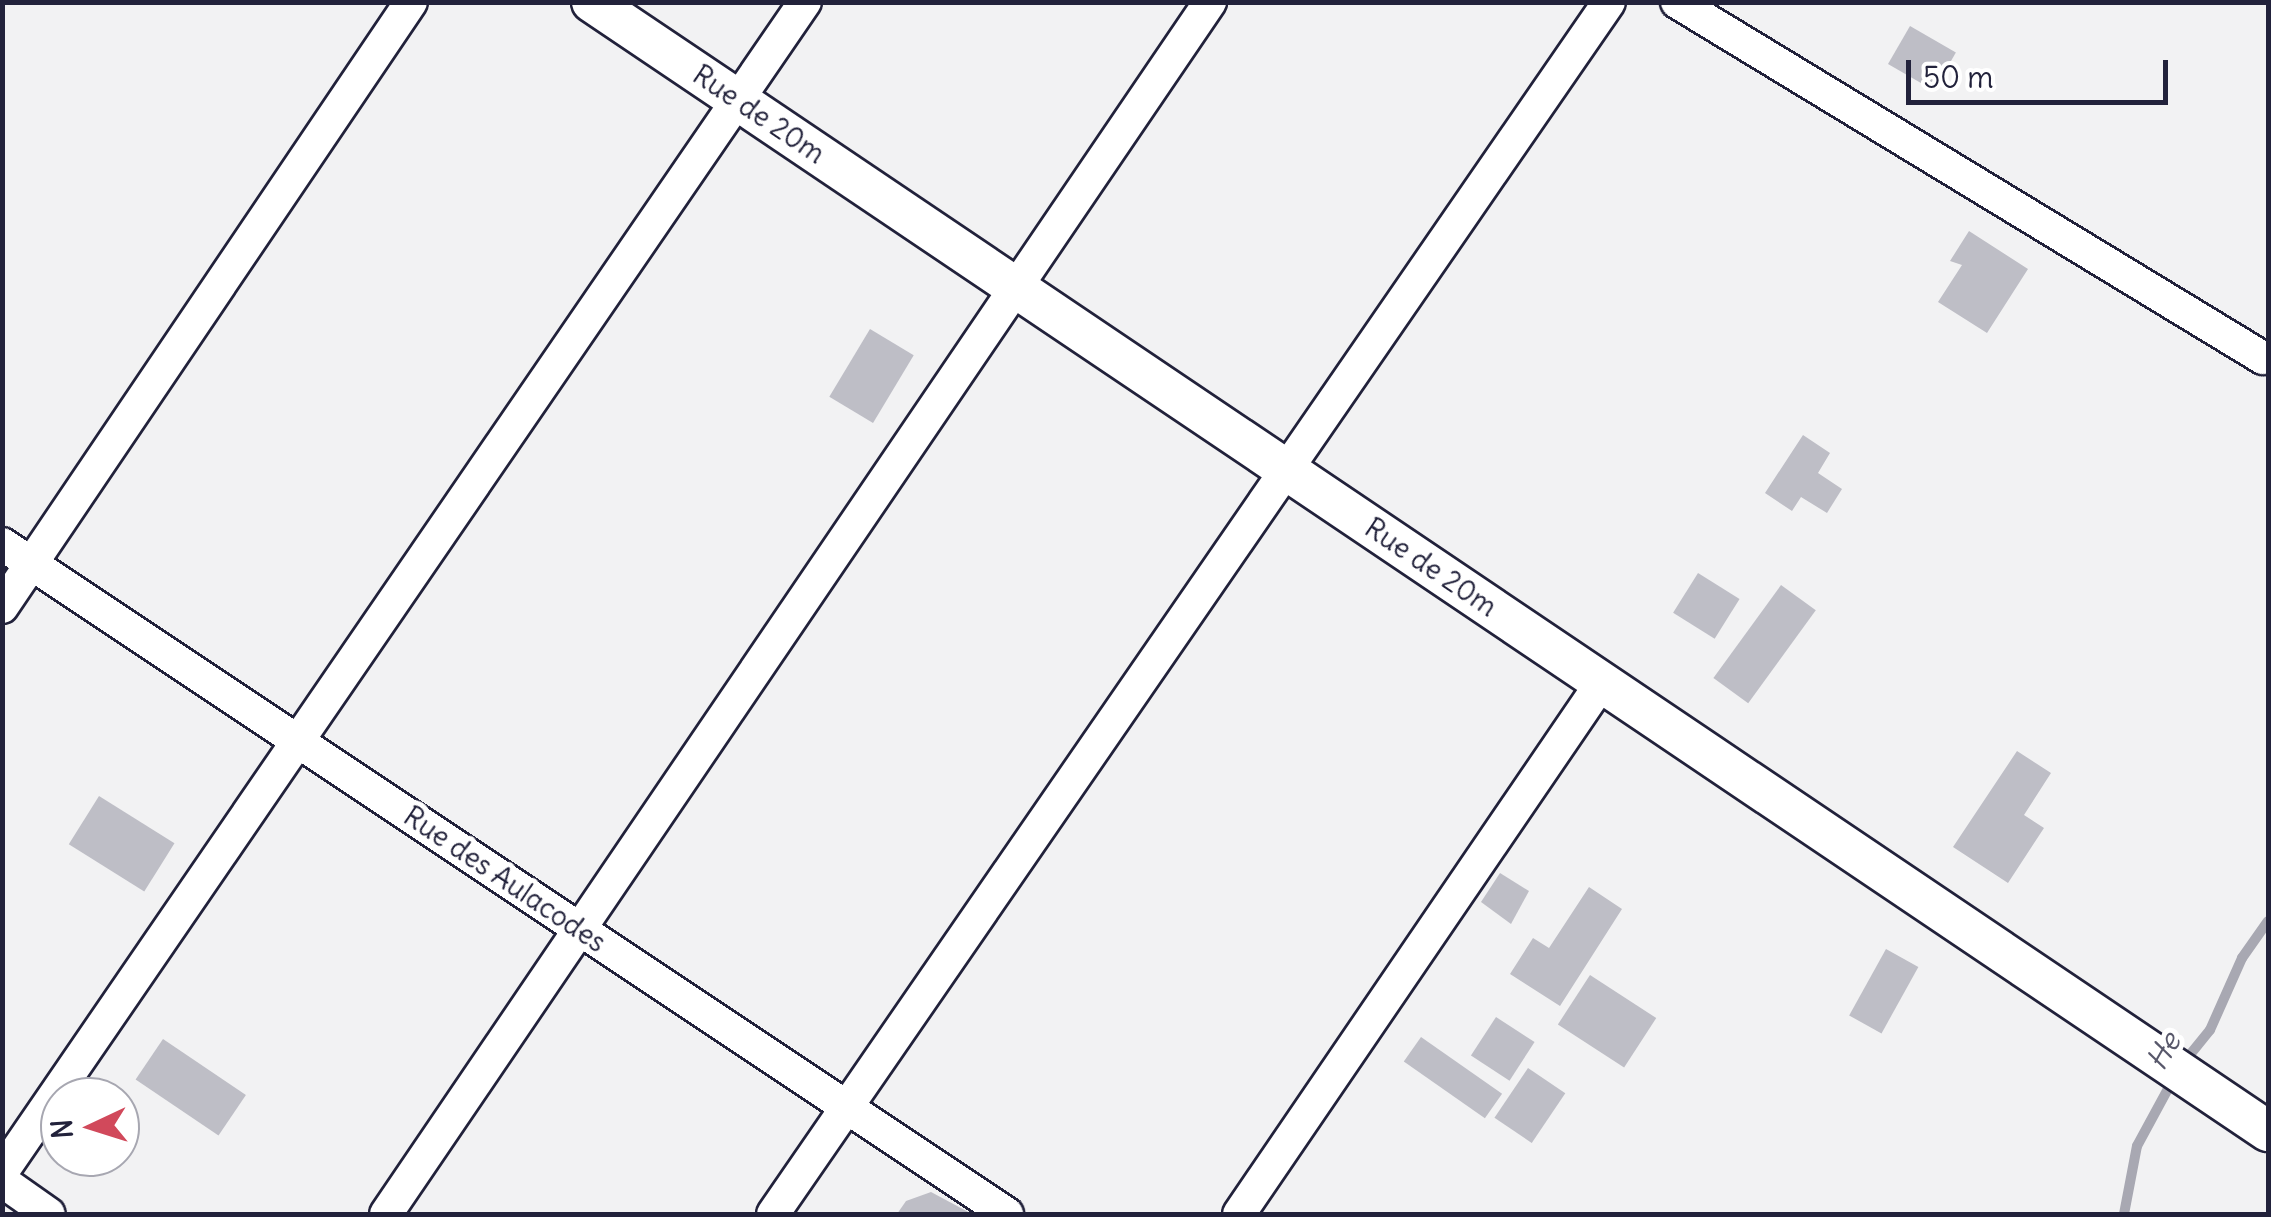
<!DOCTYPE html>
<style>
body{margin:0}
#map{position:relative;width:2271px;height:1217px;overflow:hidden;background:#f2f2f3;font-family:Delius,sans-serif}
div>[style]{position:absolute}
.stream>*{height:10px;margin:-5px;padding:0 5px;transform-origin:5px;border-radius:5px;background:#a8a8b2}
.building>*{inset:0;background:#bebec6;transform-origin:0 0}
.roads{filter:drop-shadow(2px 0 #22223b) drop-shadow(-2px 0 #22223b) drop-shadow(0 2px #22223b) drop-shadow(0 -2px #22223b)}
.minor>*{height:32px;margin:-16px;padding:0 16px;transform-origin:16px;border-radius:16px;background:#fff}
.tertiary>*{height:40px;margin:-20px;padding:0 20px;transform-origin:20px;border-radius:20px;background:#fff}
span{translate:-50% -50%;white-space:nowrap;text-align:center;line-height:1.15;-webkit-text-stroke:10px #fff;paint-order:stroke}
.street-label{font-size:28px;color:#22223b}
.water-label{font-size:30px;color:#58586b;font-style:italic}
.frame{position:absolute;inset:0;border:5px solid #22223b;pointer-events:none}
.north{position:absolute;left:40px;top:1077px;width:100px;height:100px;box-sizing:border-box;background:#fff;border:2px solid #a7a7b1;border-radius:50%;rotate:266deg;font-size:28px;font-weight:700;line-height:40px;text-align:center;color:#22223b}
.north::after{content:'';display:block;margin:auto;width:35px;height:45px;background:#d1495b;clip-path:polygon(50% 0,100% 100%,50% 72%,0 100%)}
.scale{position:absolute;left:1906px;top:60px;width:262px;height:45px;box-sizing:border-box;border:5px solid #22223b;border-top:0;padding-left:12px;font-size:30px;line-height:35px;white-space:nowrap;color:#22223b;-webkit-text-stroke:8px #fff;paint-order:stroke}
</style>
<div id="map">
<div class="stream">
<i style="left:2184px;top:1062px;width:41px;rotate:-50.9deg"></i>
<i style="left:2210px;top:1030px;width:79px;rotate:-66deg"></i>
<i style="left:2242px;top:958px;width:45px;rotate:-54.9deg"></i>
<i style="left:2124px;top:1214px;width:69px;rotate:-79.2deg"></i>
<i style="left:2137px;top:1146px;width:80px;rotate:-61.5deg"></i>
</div>
<div class="building">
<i style="left:1910px;top:26px;width:53px;height:44px;rotate:30deg"></i>
<i style="clip-path:polygon(1969px 231px,2028px 269px,1987px 333px,1938px 302px,1962px 265px,1950px 261px)"></i>
<i style="left:870px;top:329px;width:51px;height:79px;rotate:31deg"></i>
<i style="clip-path:polygon(1803px 435px,1830px 453px,1818px 473px,1842px 489px,1827px 513px,1801px 497px,1792px 511px,1765px 493px)"></i>
<i style="left:1698px;top:573px;width:49px;height:47px;rotate:32deg"></i>
<i style="left:1781px;top:585px;width:43px;height:115px;rotate:36deg"></i>
<i style="clip-path:polygon(2017px 751px,2051px 773px,2024px 815px,2044px 828px,2008px 883px,1953px 847px)"></i>
<i style="left:99px;top:796px;width:89px;height:57px;rotate:32deg"></i>
<i style="clip-path:polygon(1500px 873px,1529px 891px,1511px 924px,1481px 902px)"></i>
<i style="clip-path:polygon(1589px 887px,1622px 909px,1560px 1006px,1510px 974px,1533px 938px,1549px 948px)"></i>
<i style="left:1886px;top:949px;width:37px;height:76px;rotate:29deg"></i>
<i style="left:1590px;top:975px;width:79px;height:59px;rotate:33deg"></i>
<i style="left:1496px;top:1017px;width:46px;height:46px;rotate:33deg"></i>
<i style="left:1421px;top:1037px;width:99px;height:30px;rotate:35deg"></i>
<i style="left:163px;top:1039px;width:100px;height:49px;rotate:34deg"></i>
<i style="left:1528px;top:1068px;width:45px;height:60px;rotate:34deg"></i>
<i style="clip-path:polygon(931px 1192px,972px 1214px,897px 1214px,906px 1201px)"></i>
</div>
<div class="roads">
<div class="minor">
<i style="left:1677px;top:2px;width:686px;rotate:31.28deg"></i>
<i style="left:2px;top:544px;width:1208px;rotate:33.69deg"></i>
<i style="left:2px;top:607px;width:730px;rotate:-55.94deg"></i>
<i style="left:2px;top:1172px;width:1419px;rotate:-55.54deg"></i>
<i style="left:2px;top:1181px;width:57px;rotate:35.1deg"></i>
<i style="left:386px;top:1214px;width:1466px;rotate:-55.79deg"></i>
<i style="left:773px;top:1214px;width:1472px;rotate:-55.4deg"></i>
<i style="left:1239px;top:1214px;width:644px;rotate:-55.69deg"></i>
</div>
<div class="tertiary">
<i style="left:592px;top:2px;width:2021px;rotate:33.97deg"></i>
</div>
</div>
<div class="street-label">
<span style="left:759px;top:114px;rotate:34deg">Rue de 20m</span>
<span style="left:1431px;top:567px;rotate:34deg">Rue de 20m</span>
<span style="left:505px;top:879px;rotate:34deg">Rue des Aulacodes</span>
</div>
<div class="water-label">
<span style="left:2163px;top:1051px;rotate:-60deg">He</span>
</div>
<div class="frame"></div>
<div class="north">N</div>
<div class="scale">50 m</div>
</div>
